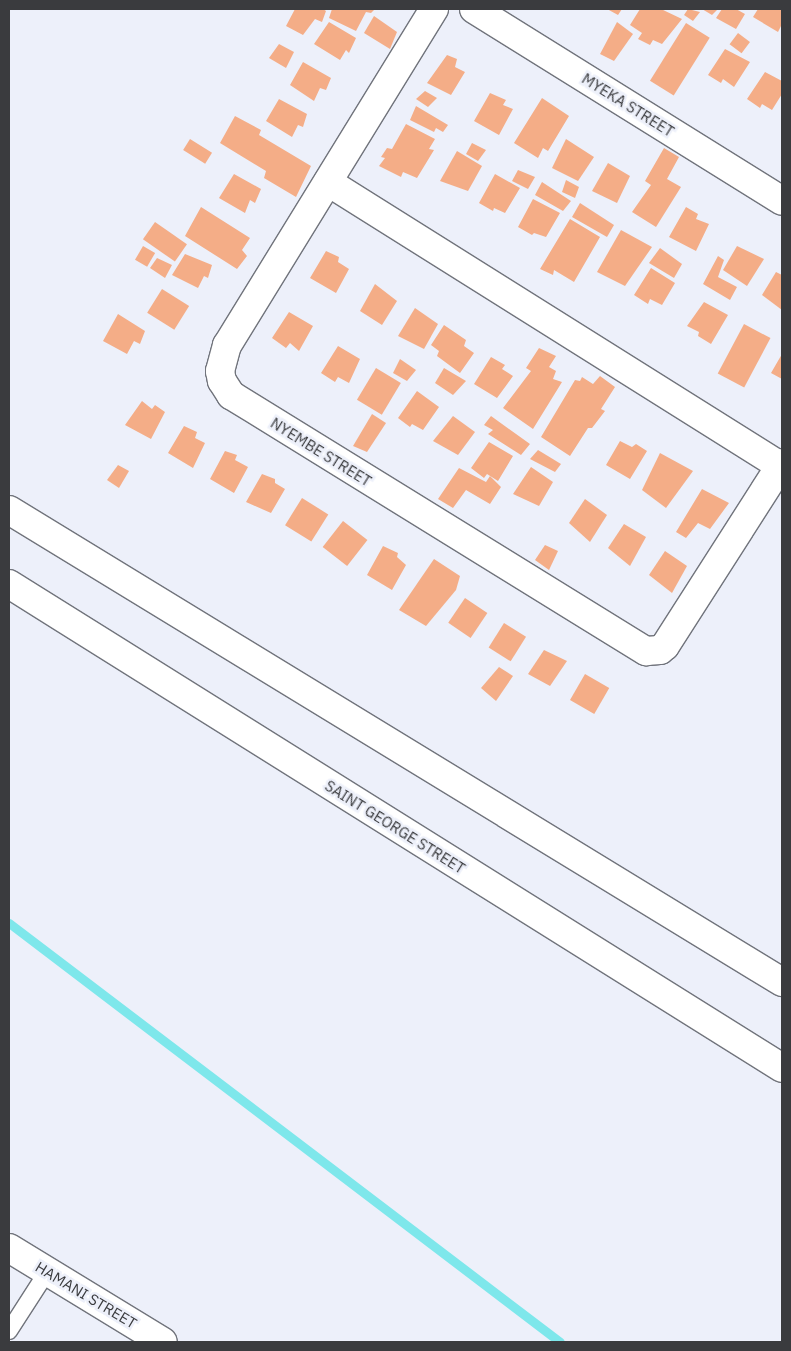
<!DOCTYPE html>
<style>
body{margin:0}
#map{position:relative;width:791px;height:1351px;overflow:hidden;background:#edf0fa;font-family:"IBM Plex Sans",sans-serif}
div>[style]{position:absolute}
.stream>*{height:9px;margin:-4.5px;padding:0 4.5px;transform-origin:4.5px;border-radius:4.5px;background:#7ee7eb}
.building>*{inset:0;background:#f4ad87;transform-origin:0 0}
.roads{filter:drop-shadow(1px 0 #71747c) drop-shadow(-1px 0 #71747c) drop-shadow(0 1px #71747c) drop-shadow(0 -1px #71747c)}
.lane>*{height:16px;margin:-8px;padding:0 8px;transform-origin:8px;border-radius:8px;background:#fff}
.street>*{height:28px;margin:-14px;padding:0 14px;transform-origin:14px;border-radius:14px;background:#fff}
.secondary>*{height:28px;margin:-14px;padding:0 14px;transform-origin:14px;border-radius:14px;background:#fff}
span{translate:-50% -50%;white-space:nowrap;text-align:center;line-height:1.15;-webkit-text-stroke:5px #edf0fa;paint-order:stroke}
.street-label{font-size:15px;color:#3a3b3e}
.frame{position:absolute;inset:0;border:10px solid #3a3b3e;pointer-events:none}
</style>
<div id="map">
<div class="stream">
<i style="left:9px;top:923px;width:692px;rotate:37.25deg"></i>
</div>
<div class="building">
<i style="clip-path:polygon(295px 9px,323px 9px,326px 11px,322px 22px,315px 19px,303px 35px,286px 26px)"></i>
<i style="clip-path:polygon(332px 9px,375px 9px,371px 13px,366px 12px,356px 31px,329px 18px)"></i>
<i style="clip-path:polygon(607px 9px,622px 9px,618px 15px)"></i>
<i style="clip-path:polygon(640px 9px,661px 9px,682px 19px,662px 44px,653px 40px,650px 45px,638px 39px,642px 33px,630px 25px)"></i>
<i style="clip-path:polygon(688px 9px,700px 12px,693px 21px,684px 15px)"></i>
<i style="clip-path:polygon(702px 9px,718px 9px,712px 15px)"></i>
<i style="clip-path:polygon(722px 9px,736px 9px,745px 14px,736px 29px,716px 18px)"></i>
<i style="clip-path:polygon(758px 9px,782px 9px,782px 24px,778px 32px,753px 17px)"></i>
<i style="clip-path:polygon(374px 16px,397px 32px,390px 49px,364px 33px)"></i>
<i style="clip-path:polygon(329px 22px,356px 38px,349px 53px,346px 50px,340px 60px,314px 44px)"></i>
<i style="clip-path:polygon(617px 22px,633px 34px,614px 61px,600px 54px)"></i>
<i style="left:686px;top:23px;width:28px;height:68px;rotate:32deg"></i>
<i style="left:738px;top:33px;width:15px;height:14px;rotate:37deg"></i>
<i style="clip-path:polygon(279px 44px,294px 52px,286px 68px,269px 58px)"></i>
<i style="clip-path:polygon(725px 49px,750px 62px,734px 87px,723px 79px,721px 83px,708px 75px)"></i>
<i style="clip-path:polygon(447px 55px,457px 59px,455px 67px,465px 72px,451px 95px,427px 83px)"></i>
<i style="clip-path:polygon(303px 62px,331px 78px,326px 90px,320px 88px,314px 101px,290px 85px)"></i>
<i style="clip-path:polygon(765px 72px,782px 81px,782px 94px,772px 110px,762px 104px,760px 108px,747px 99px)"></i>
<i style="clip-path:polygon(425px 91px,437px 98px,428px 107px,416px 99px)"></i>
<i style="clip-path:polygon(490px 93px,506px 100px,503px 105px,513px 109px,499px 135px,474px 121px)"></i>
<i style="clip-path:polygon(542px 98px,569px 116px,548px 151px,543px 148px,538px 158px,514px 143px)"></i>
<i style="clip-path:polygon(279px 99px,307px 114px,303px 127px,298px 125px,292px 137px,266px 121px)"></i>
<i style="clip-path:polygon(416px 106px,448px 125px,443px 132px,436px 128px,434px 132px,410px 120px)"></i>
<i style="clip-path:polygon(235px 116px,261px 130px,259px 135px,311px 166px,296px 197px,264px 178px,266px 171px,220px 143px)"></i>
<i style="clip-path:polygon(406px 124px,435px 139px,429px 149px,434px 150px,417px 178px,403px 172px,401px 177px,379px 166px,385px 158px,381px 157px,387px 148px,392px 149px)"></i>
<i style="left:190px;top:139px;width:26px;height:13px;rotate:32deg"></i>
<i style="clip-path:polygon(566px 139px,594px 157px,578px 181px,552px 168px)"></i>
<i style="clip-path:polygon(472px 143px,486px 150px,478px 161px,466px 154px)"></i>
<i style="clip-path:polygon(664px 148px,679px 157px,667px 179px,681px 187px,656px 227px,632px 212px,651px 185px,645px 181px)"></i>
<i style="clip-path:polygon(457px 151px,482px 166px,468px 191px,440px 181px)"></i>
<i style="clip-path:polygon(608px 163px,630px 176px,617px 203px,592px 191px)"></i>
<i style="clip-path:polygon(518px 170px,535px 177px,528px 189px,512px 181px)"></i>
<i style="clip-path:polygon(234px 174px,261px 189px,255px 203px,250px 200px,245px 213px,219px 198px)"></i>
<i style="clip-path:polygon(495px 174px,520px 188px,505px 213px,494px 208px,493px 211px,479px 203px)"></i>
<i style="clip-path:polygon(566px 180px,579px 187px,575px 198px,562px 192px)"></i>
<i style="clip-path:polygon(542px 182px,571px 201px,563px 211px,535px 195px)"></i>
<i style="clip-path:polygon(533px 199px,560px 213px,546px 237px,534px 233px,532px 235px,518px 227px)"></i>
<i style="clip-path:polygon(580px 203px,614px 225px,607px 237px,572px 217px)"></i>
<i style="clip-path:polygon(201px 207px,250px 238px,242px 250px,247px 256px,237px 269px,185px 236px)"></i>
<i style="clip-path:polygon(686px 207px,698px 214px,696px 219px,709px 224px,696px 251px,669px 237px)"></i>
<i style="clip-path:polygon(570px 219px,600px 237px,574px 282px,554px 270px,553px 275px,540px 269px)"></i>
<i style="left:155px;top:222px;width:39px;height:21px;rotate:35deg"></i>
<i style="clip-path:polygon(621px 230px,652px 247px,625px 286px,597px 272px)"></i>
<i style="left:143px;top:246px;width:14px;height:16px;rotate:30deg"></i>
<i style="clip-path:polygon(737px 246px,764px 259px,747px 286px,723px 270px)"></i>
<i style="clip-path:polygon(660px 248px,682px 264px,674px 278px,649px 263px)"></i>
<i style="clip-path:polygon(326px 251px,339px 257px,338px 262px,349px 269px,336px 293px,310px 278px)"></i>
<i style="clip-path:polygon(185px 254px,212px 265px,208px 278px,204px 276px,198px 288px,172px 275px)"></i>
<i style="clip-path:polygon(718px 256px,724px 260px,718px 277px,737px 287px,730px 300px,703px 284px)"></i>
<i style="clip-path:polygon(157px 258px,172px 265px,165px 278px,150px 268px)"></i>
<i style="clip-path:polygon(651px 268px,675px 283px,662px 305px,650px 299px,648px 304px,634px 295px)"></i>
<i style="clip-path:polygon(776px 272px,782px 275px,782px 310px,762px 295px)"></i>
<i style="clip-path:polygon(375px 284px,397px 301px,382px 325px,360px 311px)"></i>
<i style="left:162px;top:289px;width:32px;height:28px;rotate:32deg"></i>
<i style="clip-path:polygon(704px 302px,728px 315px,711px 344px,698px 336px,699px 332px,687px 326px)"></i>
<i style="clip-path:polygon(415px 308px,438px 324px,424px 349px,398px 336px)"></i>
<i style="clip-path:polygon(289px 312px,313px 326px,299px 351px,290px 343px,286px 348px,272px 338px)"></i>
<i style="clip-path:polygon(118px 314px,145px 331px,140px 344px,134px 341px,127px 354px,103px 341px)"></i>
<i style="left:744px;top:324px;width:30px;height:56px;rotate:28deg"></i>
<i style="clip-path:polygon(444px 325px,466px 340px,464px 346px,474px 353px,460px 373px,437px 356px,439px 351px,431px 345px)"></i>
<i style="clip-path:polygon(338px 346px,360px 359px,349px 383px,338px 377px,335px 382px,321px 373px)"></i>
<i style="clip-path:polygon(539px 348px,556px 356px,549px 367px,556px 371px,553px 379px,562px 382px,533px 429px,503px 408px,531px 371px,526px 368px)"></i>
<i style="clip-path:polygon(782px 354px,782px 385px,782px 379px,771px 373px)"></i>
<i style="clip-path:polygon(491px 357px,505px 365px,502px 369px,513px 376px,497px 398px,474px 384px)"></i>
<i style="clip-path:polygon(400px 359px,416px 370px,407px 381px,393px 373px)"></i>
<i style="left:376px;top:368px;width:29px;height:37px;rotate:31deg"></i>
<i style="clip-path:polygon(444px 368px,466px 381px,453px 395px,435px 383px)"></i>
<i style="clip-path:polygon(600px 376px,615px 387px,601px 409px,605px 411px,592px 428px,588px 428px,570px 456px,541px 437px,575px 380px,580px 381px,582px 377px,593px 384px)"></i>
<i style="clip-path:polygon(417px 391px,439px 407px,423px 430px,412px 424px,410px 427px,398px 418px)"></i>
<i style="clip-path:polygon(142px 401px,152px 409px,155px 405px,165px 412px,151px 439px,125px 425px)"></i>
<i style="clip-path:polygon(372px 414px,386px 423px,367px 452px,353px 446px)"></i>
<i style="clip-path:polygon(453px 416px,475px 432px,458px 455px,433px 441px)"></i>
<i style="clip-path:polygon(491px 416px,530px 444px,521px 455px,488px 434px,493px 430px,484px 425px)"></i>
<i style="clip-path:polygon(184px 426px,197px 432px,195px 438px,205px 443px,193px 468px,168px 453px)"></i>
<i style="clip-path:polygon(620px 441px,632px 447px,636px 444px,647px 451px,630px 479px,606px 465px)"></i>
<i style="clip-path:polygon(489px 442px,513px 456px,498px 481px,487px 474px,484px 478px,471px 468px)"></i>
<i style="clip-path:polygon(538px 450px,561px 464px,555px 472px,530px 459px)"></i>
<i style="clip-path:polygon(225px 451px,237px 455px,235px 460px,248px 467px,234px 493px,210px 479px)"></i>
<i style="clip-path:polygon(660px 453px,693px 471px,666px 508px,642px 490px)"></i>
<i style="clip-path:polygon(118px 465px,129px 471px,119px 488px,107px 480px)"></i>
<i style="clip-path:polygon(531px 467px,553px 482px,539px 506px,513px 494px)"></i>
<i style="clip-path:polygon(459px 468px,486px 482px,490px 476px,501px 487px,490px 504px,466px 490px,453px 508px,438px 499px)"></i>
<i style="clip-path:polygon(262px 474px,275px 479px,275px 483px,285px 489px,271px 513px,246px 502px)"></i>
<i style="clip-path:polygon(702px 489px,729px 503px,710px 529px,698px 523px,686px 538px,676px 532px)"></i>
<i style="left:302px;top:498px;width:31px;height:32px;rotate:32deg"></i>
<i style="clip-path:polygon(585px 499px,607px 515px,590px 542px,569px 523px)"></i>
<i style="left:343px;top:521px;width:31px;height:33px;rotate:38deg"></i>
<i style="clip-path:polygon(624px 524px,646px 537px,630px 566px,608px 548px)"></i>
<i style="clip-path:polygon(545px 545px,558px 551px,549px 570px,535px 560px)"></i>
<i style="clip-path:polygon(383px 546px,398px 553px,397px 557px,406px 565px,392px 590px,367px 575px)"></i>
<i style="clip-path:polygon(665px 551px,687px 566px,672px 593px,649px 575px)"></i>
<i style="clip-path:polygon(434px 559px,460px 576px,456px 590px,426px 626px,399px 610px)"></i>
<i style="left:465px;top:598px;width:27px;height:30px;rotate:34deg"></i>
<i style="left:504px;top:623px;width:26px;height:29px;rotate:32deg"></i>
<i style="clip-path:polygon(544px 650px,567px 661px,550px 686px,528px 674px)"></i>
<i style="clip-path:polygon(499px 667px,513px 676px,496px 701px,481px 688px)"></i>
<i style="left:585px;top:674px;width:28px;height:30px;rotate:30deg"></i>
</div>
<div class="roads">
<div class="lane">
<i style="left:9px;top:1331px;width:70px;rotate:-57.2deg"></i>
</div>
<div class="street">
<i style="left:434px;top:9px;width:395px;rotate:121.6deg"></i>
<i style="left:227px;top:345px;width:27px;rotate:105deg"></i>
<i style="left:220px;top:371px;width:10px;rotate:79deg"></i>
<i style="left:222px;top:381px;width:17px;rotate:57deg"></i>
<i style="left:231px;top:395px;width:488px;rotate:31.7deg"></i>
<i style="left:646px;top:651px;width:14px;rotate:-4deg"></i>
<i style="left:660px;top:650px;width:6px;rotate:-39deg"></i>
<i style="left:665px;top:646px;width:217px;rotate:-57.4deg"></i>
<i style="left:474px;top:9px;width:363px;rotate:31.9deg"></i>
<i style="left:328px;top:182px;width:536px;rotate:32.12deg"></i>
<i style="left:9px;top:1248px;width:180px;rotate:31.4deg"></i>
</div>
<div class="secondary">
<i style="left:9px;top:510px;width:906px;rotate:31.41deg"></i>
<i style="left:9px;top:584px;width:912px;rotate:32.05deg"></i>
</div>
</div>
<div class="street-label">
<span style="left:628px;top:105px;rotate:32deg">MYEKA STREET</span>
<span style="left:321px;top:452px;rotate:32deg">NYEMBE STREET</span>
<span style="left:395px;top:827px;rotate:32deg">SAINT GEORGE STREET</span>
<span style="left:86px;top:1295px;rotate:31deg">HAMANI STREET</span>
</div>
<div class="frame"></div>
</div>
